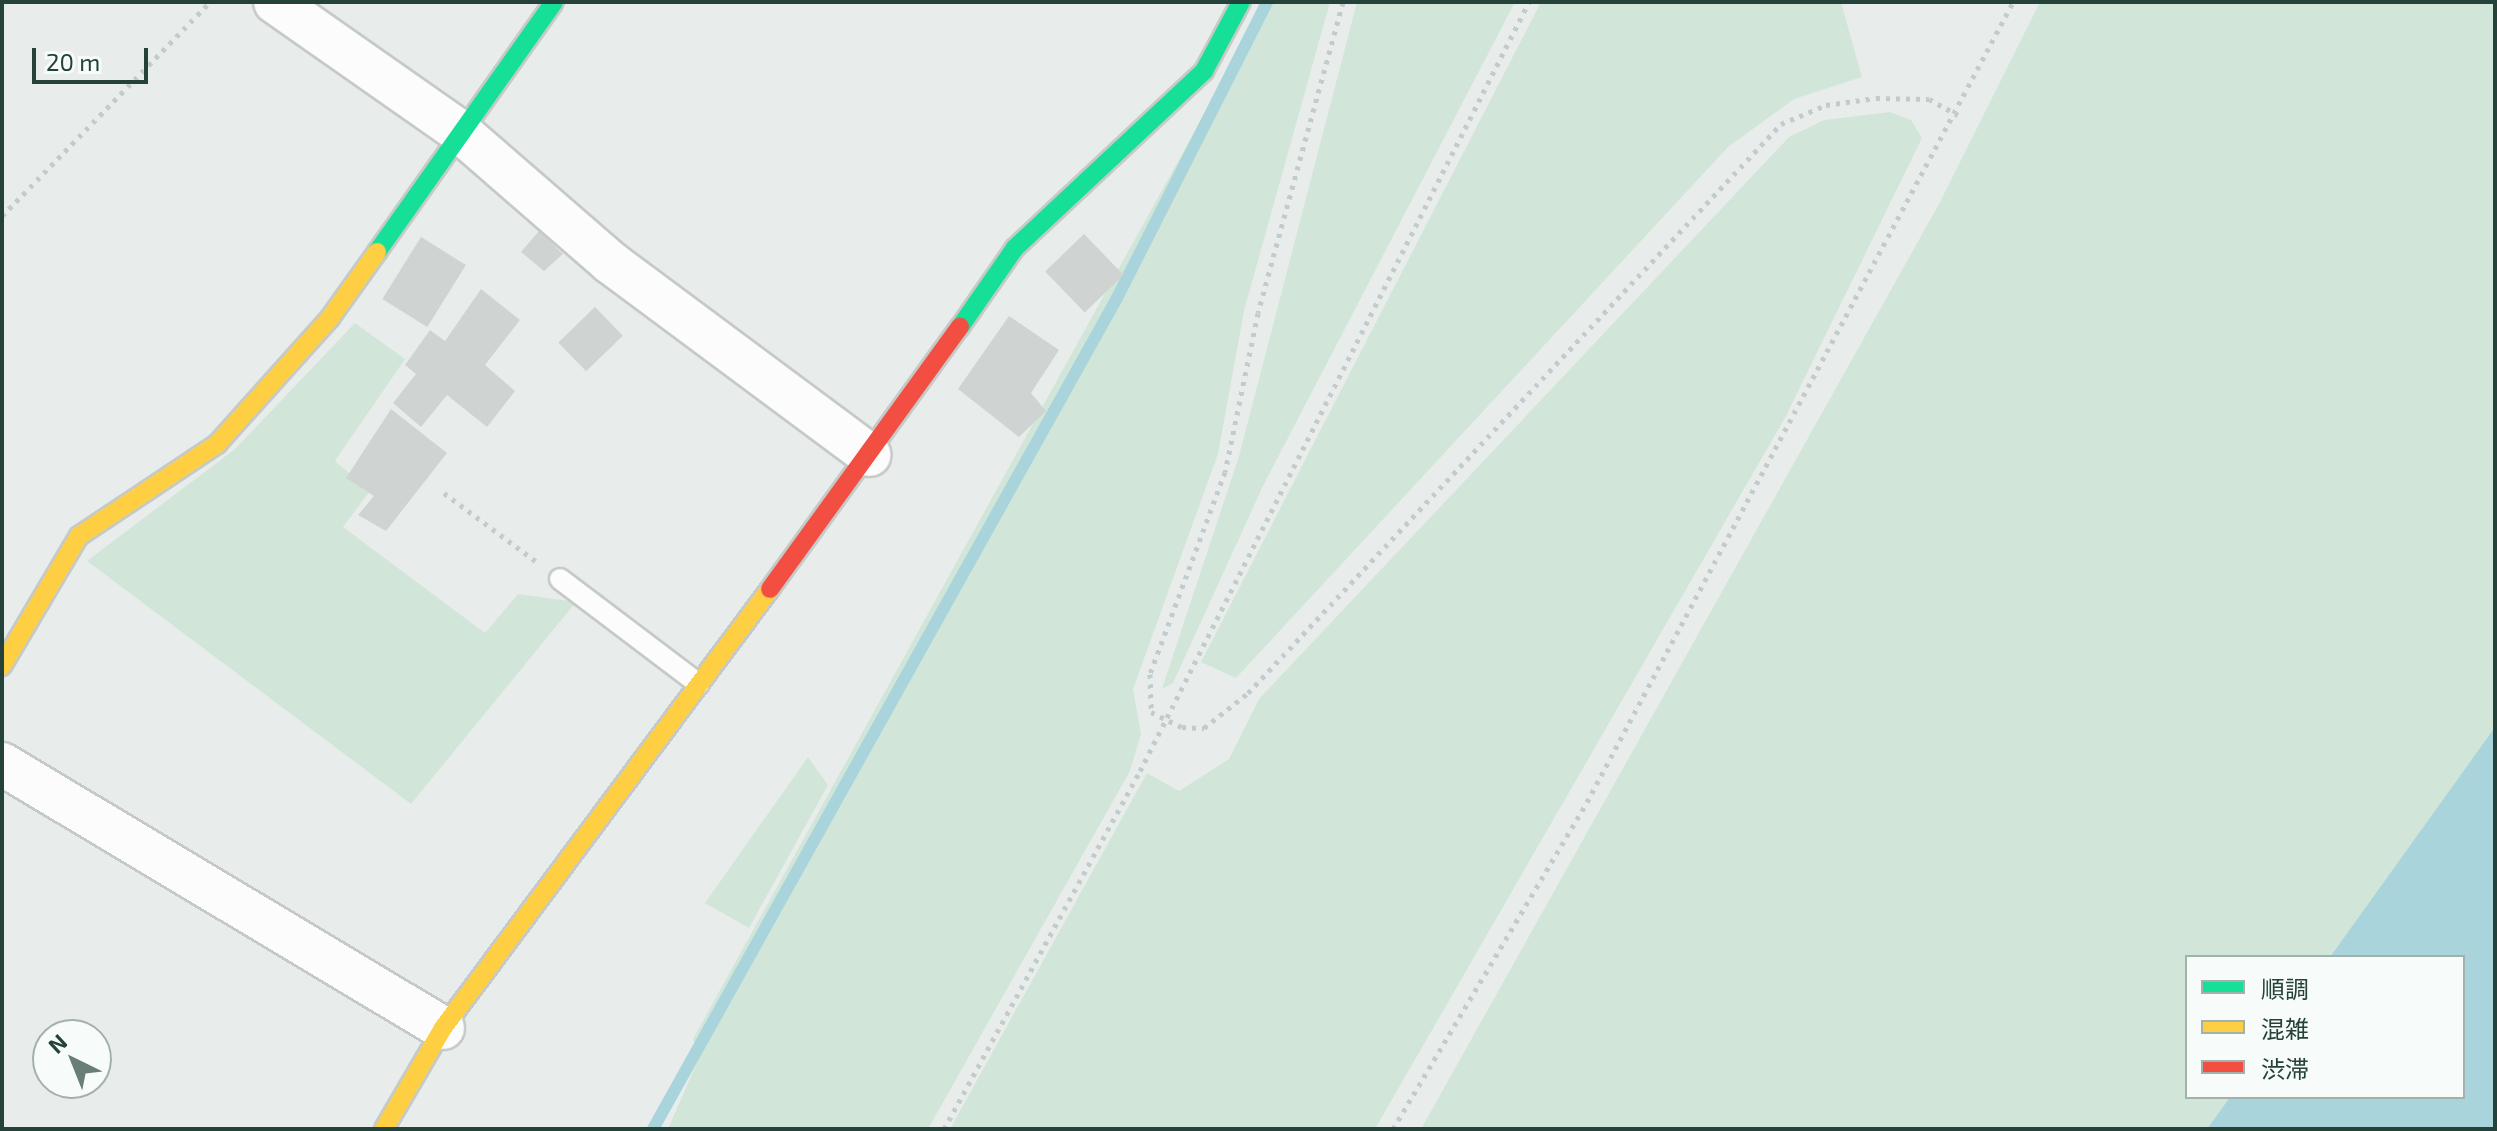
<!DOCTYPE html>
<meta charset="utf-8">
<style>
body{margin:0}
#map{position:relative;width:2497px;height:1131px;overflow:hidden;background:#e8edeb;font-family:"Exo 2","Noto Sans JP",sans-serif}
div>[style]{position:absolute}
.green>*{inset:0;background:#d1e6d8}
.water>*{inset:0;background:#a9d4db}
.stream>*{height:12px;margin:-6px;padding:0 6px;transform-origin:6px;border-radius:6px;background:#a9d4db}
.building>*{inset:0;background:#cfd4d2;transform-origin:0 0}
.path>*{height:5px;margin-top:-2.5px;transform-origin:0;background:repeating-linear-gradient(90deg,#c3ccca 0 4px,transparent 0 10px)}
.roads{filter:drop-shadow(2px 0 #c5cac8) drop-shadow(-2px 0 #c5cac8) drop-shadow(0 2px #c5cac8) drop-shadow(0 -2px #c5cac8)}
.lane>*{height:20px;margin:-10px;padding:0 10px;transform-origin:10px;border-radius:10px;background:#fcfcfc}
.street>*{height:42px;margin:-21px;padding:0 21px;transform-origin:21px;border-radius:21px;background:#fcfcfc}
.fast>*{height:18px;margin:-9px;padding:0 9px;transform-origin:9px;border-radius:9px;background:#16e098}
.slow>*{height:18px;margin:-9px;padding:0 9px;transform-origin:9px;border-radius:9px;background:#ffcf43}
.jam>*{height:18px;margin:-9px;padding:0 9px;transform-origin:9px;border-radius:9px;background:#f24e42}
span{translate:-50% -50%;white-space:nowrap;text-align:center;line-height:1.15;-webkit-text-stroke:7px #f7fbf9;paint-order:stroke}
.frame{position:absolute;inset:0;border:4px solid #24423a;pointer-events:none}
.legend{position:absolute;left:2185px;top:955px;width:280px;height:144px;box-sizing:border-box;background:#f7fbf9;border:2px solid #a3b1ad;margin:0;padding:10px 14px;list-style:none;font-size:24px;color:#24423a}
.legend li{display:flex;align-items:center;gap:16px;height:40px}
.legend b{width:40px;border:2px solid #a3b1ad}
.north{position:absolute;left:32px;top:1019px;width:80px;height:80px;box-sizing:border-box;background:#f7fbf9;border:2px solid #a3b1ad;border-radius:50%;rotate:317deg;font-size:22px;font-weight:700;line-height:32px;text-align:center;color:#24423a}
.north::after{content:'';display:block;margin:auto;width:28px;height:36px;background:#697e78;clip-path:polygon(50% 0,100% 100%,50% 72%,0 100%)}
.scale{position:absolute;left:32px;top:48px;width:116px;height:36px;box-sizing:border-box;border:4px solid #24423a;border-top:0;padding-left:10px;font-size:24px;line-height:28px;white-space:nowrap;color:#24423a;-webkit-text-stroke:6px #f7fbf9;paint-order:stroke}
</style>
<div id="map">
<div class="green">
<i style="clip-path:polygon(1266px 2px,1330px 2px,1244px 311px,1218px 454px,1133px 689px,1141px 734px,1130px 771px,928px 1129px,668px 1129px,699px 1058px,693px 1039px)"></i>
<i style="clip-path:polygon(1357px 2px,1515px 2px,1263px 486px,1173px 683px,1162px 689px,1239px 456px)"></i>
<i style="clip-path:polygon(1541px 2px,1841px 2px,1862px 77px,1794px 99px,1728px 147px,1236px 678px,1201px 662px)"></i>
<i style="clip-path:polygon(2040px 2px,2495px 2px,2495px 727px,2330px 957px,2187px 957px,2187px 1097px,2230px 1097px,2207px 1129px,1421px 1129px,1939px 204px)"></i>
<i style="clip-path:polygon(1890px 112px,1911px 120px,1922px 138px,1786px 416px,1375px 1129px,950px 1129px,1147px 773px,1179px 791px,1229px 759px,1259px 699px,1789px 137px,1824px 120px)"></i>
<i style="clip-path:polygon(355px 323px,405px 359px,335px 461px,370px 491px,343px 527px,485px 633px,518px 594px,576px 602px,411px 804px,87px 561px,235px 449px)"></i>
<i style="clip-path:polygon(808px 757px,828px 785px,749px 928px,705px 903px)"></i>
</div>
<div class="water">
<i style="clip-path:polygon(2495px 727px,2495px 1129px,2207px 1129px,2230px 1097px,2463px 1097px,2463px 957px,2330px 957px)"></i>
</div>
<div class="stream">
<i style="left:653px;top:1129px;width:952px;rotate:-60.82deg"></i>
<i style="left:1117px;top:298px;width:332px;rotate:-63.1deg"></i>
</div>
<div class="building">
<i style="clip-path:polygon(539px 231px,563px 254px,544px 271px,521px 252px)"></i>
<i style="left:1084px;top:234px;width:57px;height:54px;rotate:46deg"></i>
<i style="left:421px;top:237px;width:53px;height:73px;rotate:32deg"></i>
<i style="clip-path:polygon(481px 289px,520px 320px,485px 365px,515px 391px,487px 427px,447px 395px,421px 427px,393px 403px,416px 374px,405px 365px,430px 330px,445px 341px)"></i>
<i style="left:595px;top:307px;width:40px;height:51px;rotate:46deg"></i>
<i style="clip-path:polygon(1009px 316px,1059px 350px,1031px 393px,1046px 411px,1019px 437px,958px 389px)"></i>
<i style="clip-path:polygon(391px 409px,447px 453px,386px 531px,358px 515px,374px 496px,346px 478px)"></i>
</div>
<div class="path">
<i style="left:1343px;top:2px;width:322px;rotate:105.3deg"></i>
<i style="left:1258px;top:313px;width:162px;rotate:101.7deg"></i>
<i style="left:1225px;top:472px;width:215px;rotate:110.4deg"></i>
<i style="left:1150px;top:674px;width:38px;rotate:88deg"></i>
<i style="left:1151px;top:712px;width:34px;rotate:26deg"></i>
<i style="left:1182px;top:727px;width:22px;rotate:3deg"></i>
<i style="left:1204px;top:728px;width:56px;rotate:-38.5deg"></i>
<i style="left:1248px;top:693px;width:780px;rotate:-46.87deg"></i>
<i style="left:1781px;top:124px;width:49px;rotate:-22.9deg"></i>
<i style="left:1826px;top:105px;width:50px;rotate:-8deg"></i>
<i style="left:1876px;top:98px;width:53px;rotate:1.1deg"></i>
<i style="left:1929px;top:99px;width:33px;rotate:29deg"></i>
<i style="left:2px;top:216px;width:298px;rotate:-45.8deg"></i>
<i style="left:444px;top:493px;width:116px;rotate:36.6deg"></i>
<i style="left:944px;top:1129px;width:408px;rotate:-61.3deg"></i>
<i style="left:1140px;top:771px;width:862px;rotate:-63.17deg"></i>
<i style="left:1393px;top:1129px;width:380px;rotate:-59.3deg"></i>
<i style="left:1587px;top:802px;width:906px;rotate:-61.96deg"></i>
</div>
<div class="roads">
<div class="lane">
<i style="left:560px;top:579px;width:174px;rotate:37.1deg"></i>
</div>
<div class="street">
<i style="left:275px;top:2px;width:223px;rotate:35deg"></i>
<i style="left:458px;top:130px;width:203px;rotate:41deg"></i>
<i style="left:611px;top:263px;width:322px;rotate:36.6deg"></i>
<i style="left:2px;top:764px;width:514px;rotate:30.91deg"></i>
</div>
<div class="fast">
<i style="left:377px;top:252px;width:306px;rotate:-54.7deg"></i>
<i style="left:960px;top:327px;width:96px;rotate:-55.2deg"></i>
<i style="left:1015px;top:248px;width:259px;rotate:-43.1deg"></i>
<i style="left:1204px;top:71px;width:78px;rotate:-61.8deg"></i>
</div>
<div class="slow">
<i style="left:2px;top:666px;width:151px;rotate:-59.4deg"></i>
<i style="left:79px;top:536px;width:166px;rotate:-33.7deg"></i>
<i style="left:217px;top:444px;width:169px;rotate:-48.1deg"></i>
<i style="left:330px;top:318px;width:81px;rotate:-54.5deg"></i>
<i style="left:384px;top:1129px;width:117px;rotate:-59.7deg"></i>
<i style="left:443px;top:1028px;width:547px;rotate:-53.32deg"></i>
</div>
<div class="jam">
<i style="left:770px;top:589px;width:324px;rotate:-54.1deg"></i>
</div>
</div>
<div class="frame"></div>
<ul class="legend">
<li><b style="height:10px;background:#16e098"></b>順調</li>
<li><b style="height:10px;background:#ffcf43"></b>混雑</li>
<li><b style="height:10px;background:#f24e42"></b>渋滞</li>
</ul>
<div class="north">N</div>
<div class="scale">20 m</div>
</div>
